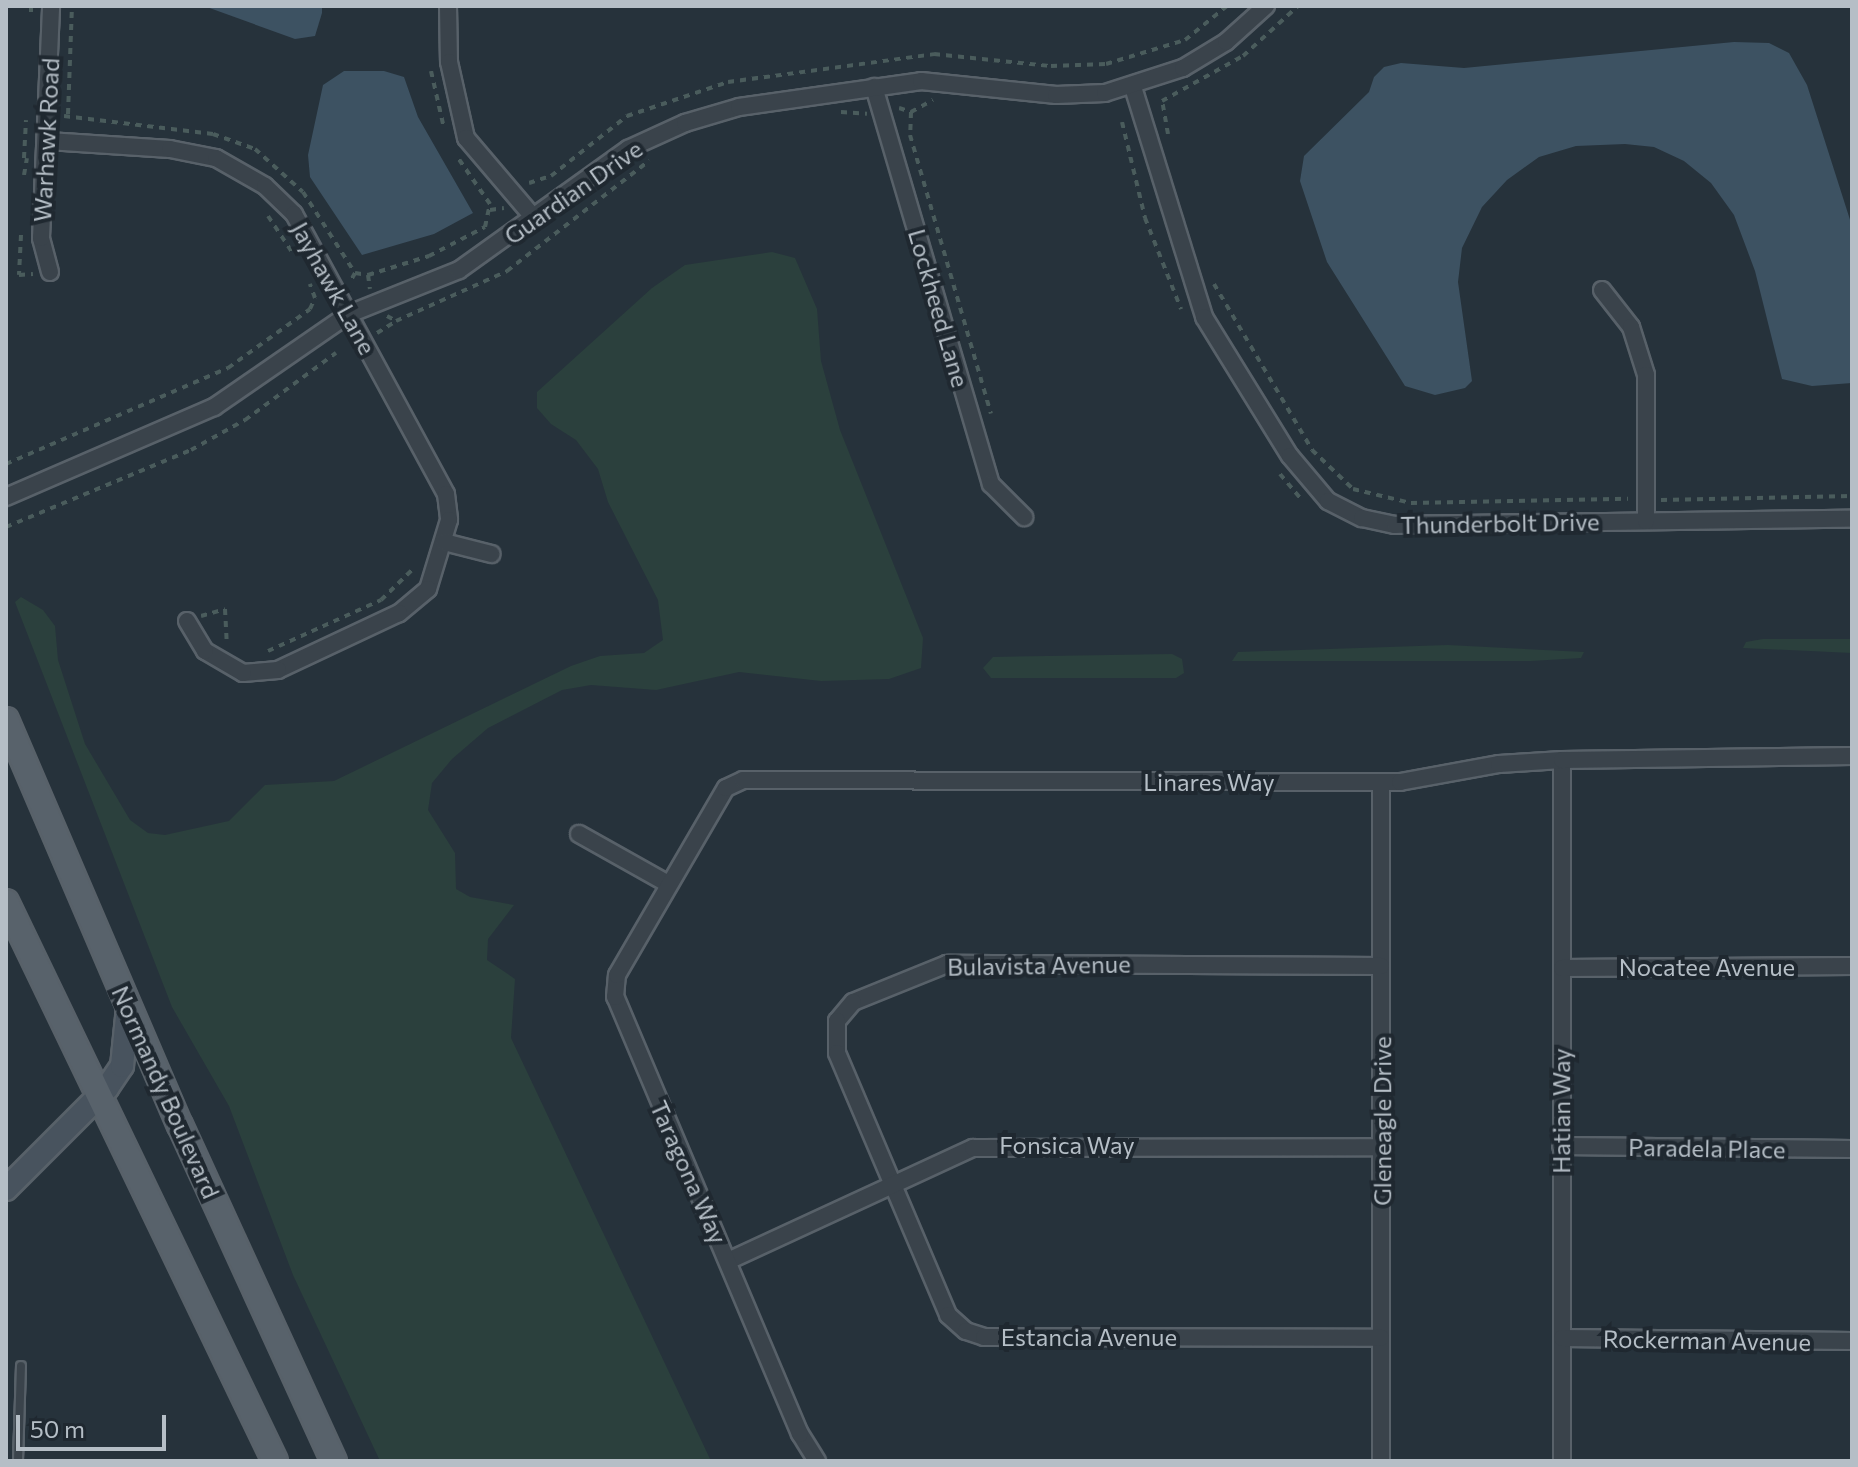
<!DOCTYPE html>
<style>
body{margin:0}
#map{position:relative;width:1858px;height:1467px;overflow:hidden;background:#26323b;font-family:Commissioner,sans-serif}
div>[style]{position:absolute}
.green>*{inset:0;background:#2b403d}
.water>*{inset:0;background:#3d5262}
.path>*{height:4px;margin-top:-2px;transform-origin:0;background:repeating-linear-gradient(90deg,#4a5c5c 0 6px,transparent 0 12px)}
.roads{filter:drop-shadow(2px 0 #586169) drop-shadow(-2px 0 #586169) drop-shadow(0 2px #586169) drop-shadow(0 -2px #586169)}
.lane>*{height:8px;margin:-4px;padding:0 4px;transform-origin:4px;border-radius:4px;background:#3a434b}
.street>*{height:16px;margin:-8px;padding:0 8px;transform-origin:8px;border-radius:8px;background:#3a434b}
.secondary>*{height:22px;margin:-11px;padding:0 11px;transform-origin:11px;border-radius:11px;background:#48535e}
.primary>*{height:24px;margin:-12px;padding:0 12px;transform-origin:12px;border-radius:12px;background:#58626b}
span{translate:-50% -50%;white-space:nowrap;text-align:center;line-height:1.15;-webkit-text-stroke:8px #1f2830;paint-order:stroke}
.street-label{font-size:24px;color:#b5bec6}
.frame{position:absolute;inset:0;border:8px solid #b5bec6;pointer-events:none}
.scale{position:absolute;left:16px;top:1415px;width:150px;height:36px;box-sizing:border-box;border:4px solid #b5bec6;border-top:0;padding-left:10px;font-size:24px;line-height:28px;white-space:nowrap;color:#b5bec6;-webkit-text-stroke:6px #1f2830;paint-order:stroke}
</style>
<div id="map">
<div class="green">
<i style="clip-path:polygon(772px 252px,795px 258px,817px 309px,821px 361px,840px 430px,923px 638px,921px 668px,889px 679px,821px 681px,739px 672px,656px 690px,591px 685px,562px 690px,488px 728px,452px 759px,432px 783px,428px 810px,455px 853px,456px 889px,470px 897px,514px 905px,488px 939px,487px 960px,515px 979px,511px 1038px,711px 1461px,380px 1461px,293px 1275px,229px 1106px,172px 1007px,15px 602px,21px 597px,43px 610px,55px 626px,58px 660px,85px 744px,130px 820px,148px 833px,165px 835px,229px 821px,265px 785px,334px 781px,571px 666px,600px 656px,644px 653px,663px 640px,658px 600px,608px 502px,598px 469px,576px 440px,551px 424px,537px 408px,537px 392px,652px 288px,685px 265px)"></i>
<i style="clip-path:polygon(1763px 639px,1852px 639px,1852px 653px,1743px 648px,1746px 642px)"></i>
<i style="clip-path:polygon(1448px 645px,1584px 652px,1581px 658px,1531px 661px,1232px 661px,1238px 652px)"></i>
<i style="clip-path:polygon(1172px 654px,1182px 659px,1184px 673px,1176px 678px,991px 678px,983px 668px,993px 657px)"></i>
</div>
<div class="water">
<i style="clip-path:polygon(204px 6px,322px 6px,322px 13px,315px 36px,295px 39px)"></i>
<i style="clip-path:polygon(1734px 42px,1769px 43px,1789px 53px,1807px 85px,1852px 226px,1852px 383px,1812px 386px,1782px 379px,1755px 271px,1734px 215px,1711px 183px,1684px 161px,1654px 147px,1625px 144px,1576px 146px,1539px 157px,1507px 180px,1482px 207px,1462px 248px,1458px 282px,1472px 381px,1465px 388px,1435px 395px,1405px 386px,1327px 262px,1300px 181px,1304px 156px,1369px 92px,1374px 77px,1384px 67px,1401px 63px,1464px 68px)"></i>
<i style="clip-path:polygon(344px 71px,384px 71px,404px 77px,418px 117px,473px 213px,434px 234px,362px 255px,310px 177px,308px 155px,323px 85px)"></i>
</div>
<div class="path">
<i style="left:31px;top:6px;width:12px;rotate:90deg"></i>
<i style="left:431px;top:71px;width:58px;rotate:77.2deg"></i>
<i style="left:899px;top:108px;width:13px;rotate:18deg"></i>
<i style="left:911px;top:112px;width:25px;rotate:-29deg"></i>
<i style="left:841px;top:112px;width:26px;rotate:4deg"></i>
<i style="left:911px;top:112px;width:23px;rotate:92deg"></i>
<i style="left:910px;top:135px;width:290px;rotate:73.8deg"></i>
<i style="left:68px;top:114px;width:108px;rotate:-87.9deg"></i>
<i style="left:64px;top:116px;width:150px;rotate:6.9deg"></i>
<i style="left:213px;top:134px;width:45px;rotate:19.7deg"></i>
<i style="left:255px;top:149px;width:64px;rotate:41.9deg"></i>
<i style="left:303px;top:192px;width:96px;rotate:57.3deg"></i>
<i style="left:355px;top:273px;width:10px;rotate:119deg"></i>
<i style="left:1122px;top:122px;width:99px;rotate:76.5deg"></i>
<i style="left:1145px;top:218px;width:98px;rotate:68.4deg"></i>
<i style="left:1168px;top:134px;width:34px;rotate:-100deg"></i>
<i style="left:1162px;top:101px;width:93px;rotate:-29.1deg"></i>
<i style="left:1243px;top:56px;width:74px;rotate:-42.3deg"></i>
<i style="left:24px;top:158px;width:38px;rotate:-87deg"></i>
<i style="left:24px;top:175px;width:17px;rotate:-80deg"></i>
<i style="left:529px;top:183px;width:23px;rotate:-18deg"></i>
<i style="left:551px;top:176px;width:97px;rotate:-38.3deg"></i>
<i style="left:627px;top:116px;width:107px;rotate:-18.6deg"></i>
<i style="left:728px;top:82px;width:208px;rotate:-7.7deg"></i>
<i style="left:934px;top:54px;width:118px;rotate:5.9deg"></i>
<i style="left:1051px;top:66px;width:55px;rotate:-2.1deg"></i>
<i style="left:1106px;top:64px;width:83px;rotate:-16.9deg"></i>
<i style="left:1185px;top:40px;width:54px;rotate:-39deg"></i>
<i style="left:490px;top:210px;width:14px;rotate:-8deg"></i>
<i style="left:268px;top:216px;width:47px;rotate:56.3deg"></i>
<i style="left:21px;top:235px;width:40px;rotate:92.9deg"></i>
<i style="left:19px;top:275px;width:14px;rotate:-4deg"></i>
<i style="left:355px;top:273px;width:13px;rotate:9deg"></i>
<i style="left:368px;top:275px;width:64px;rotate:-17.3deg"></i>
<i style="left:429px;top:256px;width:63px;rotate:-27.4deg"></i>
<i style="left:485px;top:227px;width:24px;rotate:-78deg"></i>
<i style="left:490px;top:204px;width:56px;rotate:-124.8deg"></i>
<i style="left:368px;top:275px;width:14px;rotate:82deg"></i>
<i style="left:1214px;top:284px;width:193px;rotate:59.4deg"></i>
<i style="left:1312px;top:450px;width:57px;rotate:43.6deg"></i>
<i style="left:1353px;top:489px;width:60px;rotate:13.6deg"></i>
<i style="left:1411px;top:503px;width:217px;rotate:-1.1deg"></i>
<i style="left:387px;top:316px;width:10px;rotate:29deg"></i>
<i style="left:396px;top:321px;width:122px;rotate:-24.2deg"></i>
<i style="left:507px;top:271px;width:180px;rotate:-37.8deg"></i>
<i style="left:377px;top:333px;width:22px;rotate:-32deg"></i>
<i style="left:6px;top:464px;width:242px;rotate:-23.4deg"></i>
<i style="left:228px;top:368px;width:101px;rotate:-35.7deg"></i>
<i style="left:310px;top:309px;width:12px;rotate:-66deg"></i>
<i style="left:315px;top:298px;width:15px;rotate:-110deg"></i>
<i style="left:1280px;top:474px;width:35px;rotate:50deg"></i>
<i style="left:1661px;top:500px;width:191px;rotate:-1.2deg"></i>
<i style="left:6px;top:527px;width:200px;rotate:-22.6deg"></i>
<i style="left:191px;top:450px;width:62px;rotate:-29.1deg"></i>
<i style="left:245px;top:420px;width:113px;rotate:-36.4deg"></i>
<i style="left:201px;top:616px;width:25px;rotate:-16deg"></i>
<i style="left:225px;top:609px;width:33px;rotate:87deg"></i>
<i style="left:268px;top:651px;width:124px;rotate:-24.3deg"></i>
<i style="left:381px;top:600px;width:46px;rotate:-44.1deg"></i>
</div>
<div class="roads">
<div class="lane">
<i style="left:18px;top:1461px;width:95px;rotate:-88.2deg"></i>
</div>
<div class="street">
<i style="left:448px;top:6px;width:56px;rotate:89deg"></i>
<i style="left:449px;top:62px;width:78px;rotate:77.4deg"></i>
<i style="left:466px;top:138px;width:106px;rotate:49.6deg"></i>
<i style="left:874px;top:87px;width:414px;rotate:73.6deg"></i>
<i style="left:991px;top:484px;width:47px;rotate:45deg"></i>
<i style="left:1133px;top:87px;width:241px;rotate:72.8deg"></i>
<i style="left:1204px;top:317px;width:163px;rotate:58.3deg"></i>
<i style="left:1290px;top:456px;width:59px;rotate:49.8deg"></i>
<i style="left:1328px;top:501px;width:38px;rotate:27deg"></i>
<i style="left:1362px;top:518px;width:34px;rotate:12deg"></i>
<i style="left:1395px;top:525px;width:457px;rotate:-0.8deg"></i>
<i style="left:48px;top:141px;width:122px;rotate:3.8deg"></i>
<i style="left:170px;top:149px;width:47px;rotate:11.1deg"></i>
<i style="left:216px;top:158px;width:56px;rotate:29.7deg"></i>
<i style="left:265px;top:186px;width:40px;rotate:44deg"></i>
<i style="left:294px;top:214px;width:319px;rotate:61.5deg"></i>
<i style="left:446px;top:494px;width:26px;rotate:83deg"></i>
<i style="left:449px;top:520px;width:72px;rotate:106.9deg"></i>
<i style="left:428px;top:589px;width:38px;rotate:140deg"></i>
<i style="left:399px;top:613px;width:134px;rotate:154.8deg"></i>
<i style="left:278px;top:670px;width:35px;rotate:175deg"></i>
<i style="left:243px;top:673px;width:44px;rotate:-149.9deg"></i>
<i style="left:205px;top:651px;width:35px;rotate:-121deg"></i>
<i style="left:50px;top:272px;width:35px;rotate:-105deg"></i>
<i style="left:41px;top:238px;width:232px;rotate:-87.5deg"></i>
<i style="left:1602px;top:290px;width:47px;rotate:51.9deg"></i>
<i style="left:1631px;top:327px;width:50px;rotate:72.6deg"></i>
<i style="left:1646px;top:375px;width:146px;rotate:90deg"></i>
<i style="left:6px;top:497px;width:227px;rotate:-23.4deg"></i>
<i style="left:214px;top:407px;width:164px;rotate:-34.6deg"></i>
<i style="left:349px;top:314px;width:118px;rotate:-21.8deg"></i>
<i style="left:459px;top:270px;width:208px;rotate:-35.6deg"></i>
<i style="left:628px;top:149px;width:63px;rotate:-24.5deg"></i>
<i style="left:685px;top:123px;width:56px;rotate:-16.5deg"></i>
<i style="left:739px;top:107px;width:184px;rotate:-8.1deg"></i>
<i style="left:921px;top:81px;width:136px;rotate:5.9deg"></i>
<i style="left:1056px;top:95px;width:49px;rotate:-2.3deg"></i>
<i style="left:1105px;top:93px;width:82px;rotate:-17.8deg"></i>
<i style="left:1183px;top:68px;width:50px;rotate:-31.2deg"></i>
<i style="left:1226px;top:42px;width:54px;rotate:-42deg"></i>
<i style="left:444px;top:542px;width:49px;rotate:14.3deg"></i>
<i style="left:1562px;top:760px;width:701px;rotate:90deg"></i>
<i style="left:1381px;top:782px;width:679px;rotate:90deg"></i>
<i style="left:579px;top:834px;width:102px;rotate:29.3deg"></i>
<i style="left:1381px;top:966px;width:434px;rotate:-179.7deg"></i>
<i style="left:947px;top:964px;width:101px;rotate:158deg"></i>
<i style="left:853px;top:1002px;width:25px;rotate:130deg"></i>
<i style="left:837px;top:1021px;width:32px;rotate:90deg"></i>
<i style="left:837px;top:1053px;width:285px;rotate:67deg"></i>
<i style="left:948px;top:1315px;width:24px;rotate:42deg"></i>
<i style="left:966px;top:1331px;width:19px;rotate:18deg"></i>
<i style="left:984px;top:1337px;width:397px;rotate:0.1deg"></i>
<i style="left:1562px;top:968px;width:290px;rotate:-0.4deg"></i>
<i style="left:1561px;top:1146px;width:291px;rotate:0.6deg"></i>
<i style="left:728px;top:1261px;width:270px;rotate:-24.8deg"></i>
<i style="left:973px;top:1148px;width:409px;rotate:-0.1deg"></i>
<i style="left:1562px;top:1338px;width:290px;rotate:0.6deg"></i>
<i style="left:817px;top:1461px;width:32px;rotate:-122deg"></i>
<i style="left:800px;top:1434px;width:475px;rotate:-112.9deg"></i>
<i style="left:615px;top:997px;width:22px;rotate:-85deg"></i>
<i style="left:617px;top:975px;width:216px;rotate:-59.8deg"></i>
<i style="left:726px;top:788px;width:19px;rotate:-25deg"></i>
<i style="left:743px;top:780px;width:657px;rotate:0.17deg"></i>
<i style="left:1400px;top:782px;width:101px;rotate:-10.3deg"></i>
<i style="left:1499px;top:764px;width:63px;rotate:-3.6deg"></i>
<i style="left:1562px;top:760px;width:290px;rotate:-0.8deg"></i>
</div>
<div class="secondary">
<i style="left:6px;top:1189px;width:143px;rotate:-45deg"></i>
<i style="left:107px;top:1088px;width:27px;rotate:-56deg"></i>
<i style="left:122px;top:1066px;width:59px;rotate:-84.2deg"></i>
</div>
<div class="primary">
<i style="left:6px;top:720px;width:441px;rotate:66.8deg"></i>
<i style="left:180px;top:1125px;width:370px;rotate:65.4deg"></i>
<i style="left:6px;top:902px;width:620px;rotate:64.3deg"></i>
</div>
</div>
<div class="street-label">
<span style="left:46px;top:140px;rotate:-87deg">Warhawk Road</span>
<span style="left:573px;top:192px;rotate:-35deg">Guardian Drive</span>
<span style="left:334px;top:288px;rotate:61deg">Jayhawk Lane</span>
<span style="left:939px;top:308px;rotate:74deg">Lockheed Lane</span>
<span style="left:1500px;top:523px;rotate:-1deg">Thunderbolt Drive</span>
<span style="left:1209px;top:782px">Linares Way</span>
<span style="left:1039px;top:965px;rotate:-1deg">Bulavista Avenue</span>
<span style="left:1707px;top:967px">Nocatee Avenue</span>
<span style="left:166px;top:1092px;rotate:66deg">Normandy Boulevard</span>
<span style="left:1561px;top:1111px;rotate:-90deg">Hatian Way</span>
<span style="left:1382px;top:1121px;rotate:-90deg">Gleneagle Drive</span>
<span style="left:1067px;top:1145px">Fonsica Way</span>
<span style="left:1707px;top:1148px;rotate:1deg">Paradela Place</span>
<span style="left:689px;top:1172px;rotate:66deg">Taragona Way</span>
<span style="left:1089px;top:1337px">Estancia Avenue</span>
<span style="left:1707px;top:1340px;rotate:1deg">Rockerman Avenue</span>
</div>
<div class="frame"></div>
<div class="scale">50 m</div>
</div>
